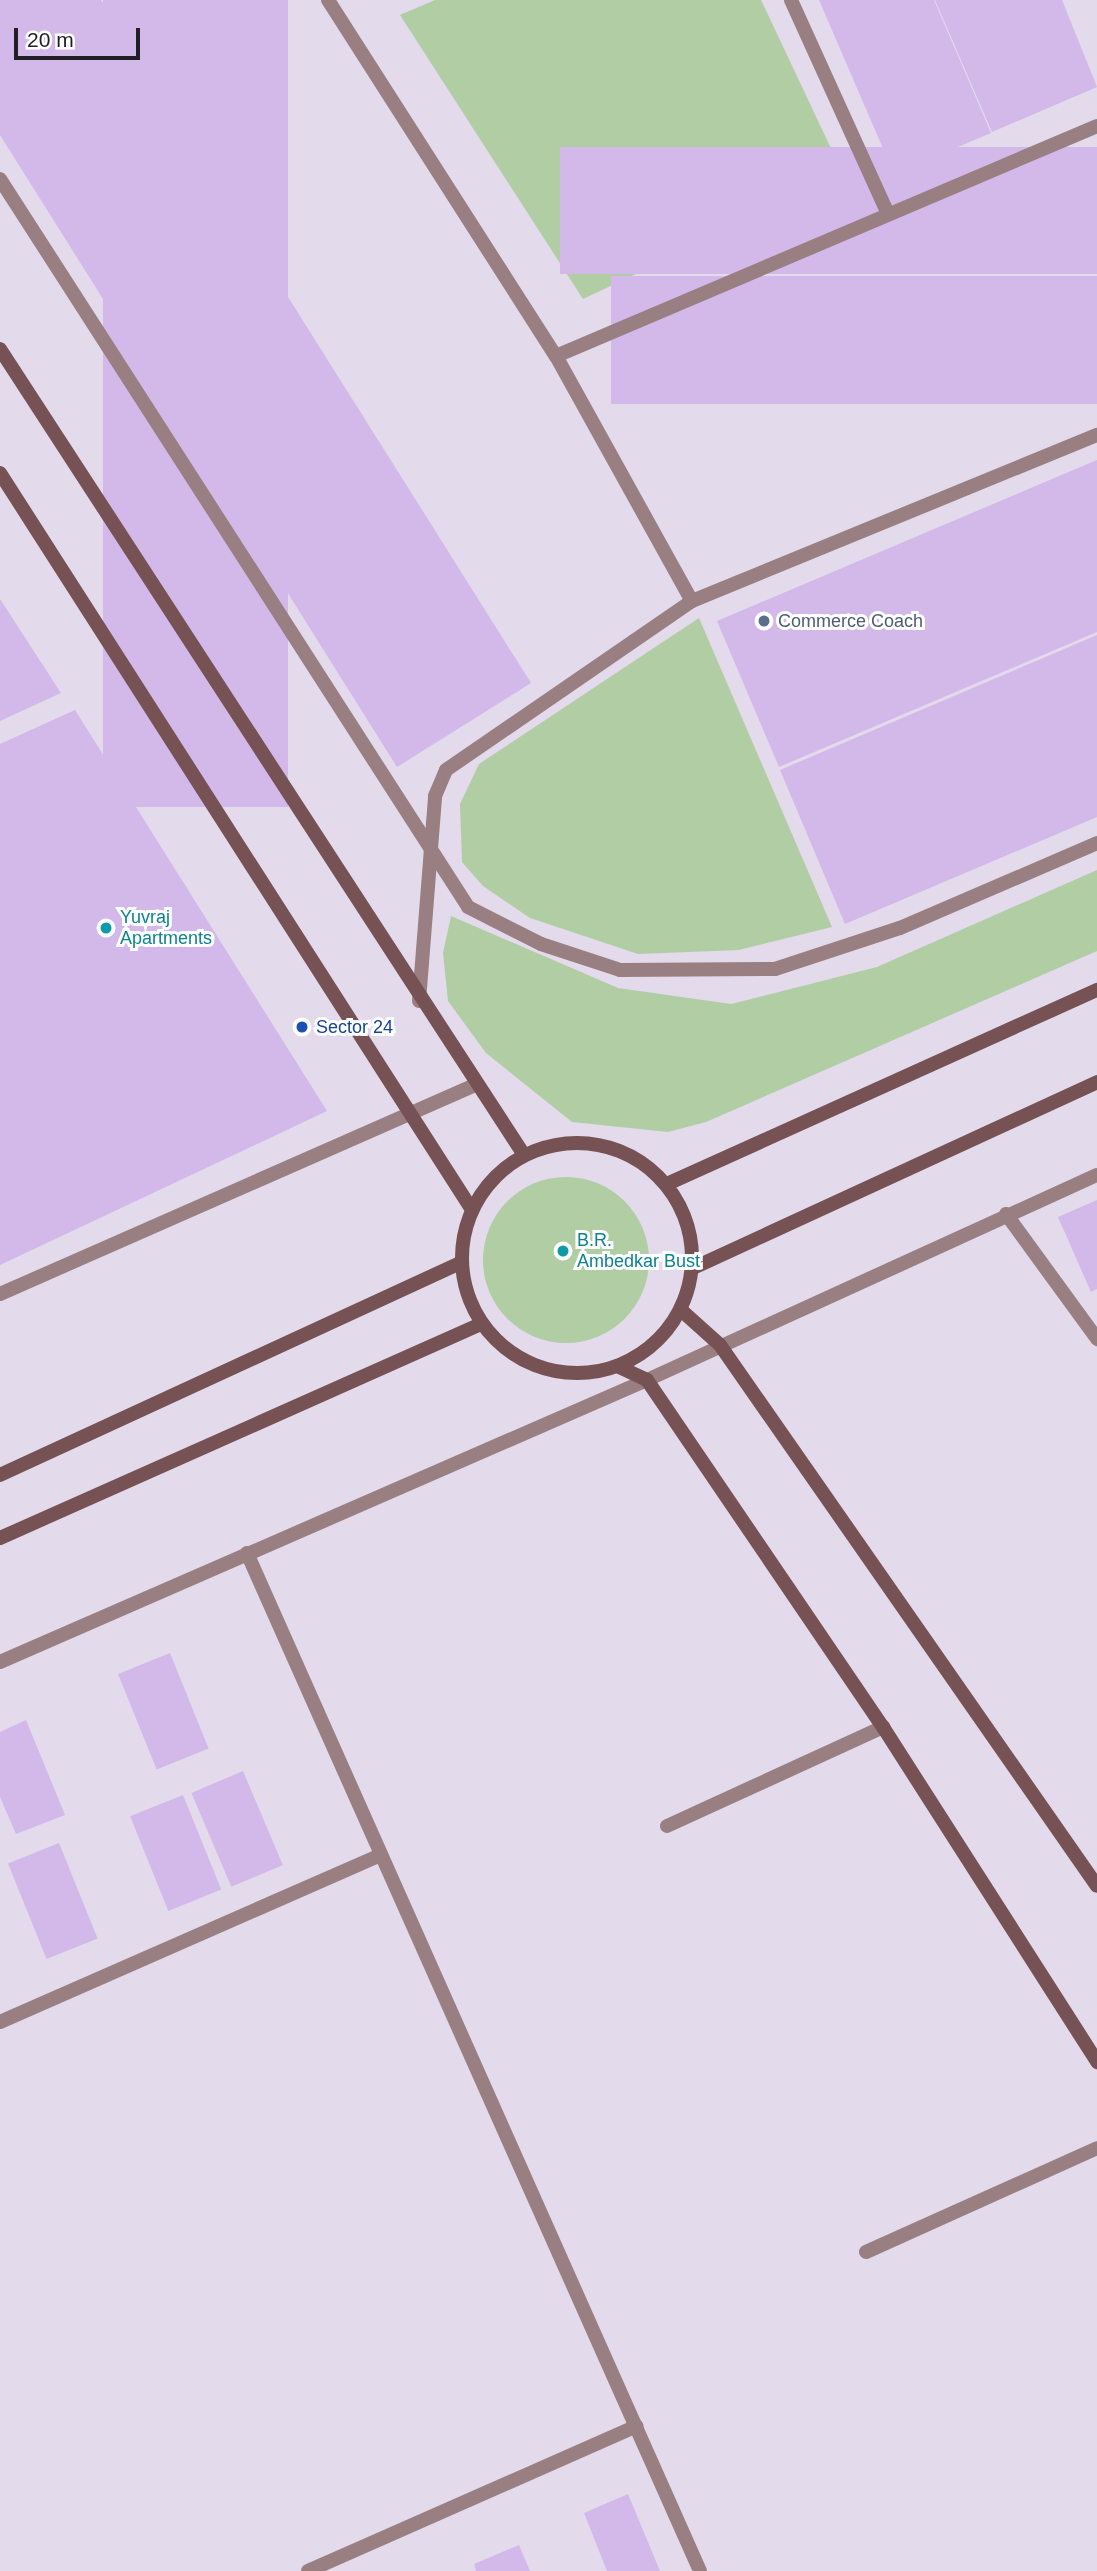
<!DOCTYPE html>
<style>
body{margin:0}
#map{position:relative;width:1097px;height:2571px;overflow:hidden;background:#e3daec;font-family:Helvetica,sans-serif}
div>[style]{position:absolute}
.green>*{inset:0;background:#b1cda4}
.round{border-radius:50%}
.building>*{inset:0;background:#d2b9e9;transform-origin:0 0}
.lane>*{height:14px;margin:-7px;padding:0 7px;transform-origin:7px;border-radius:7px;background:#997f81}
.street>*{height:14px;margin:-7px;padding:0 7px;transform-origin:7px;border-radius:7px;background:#997f81}
.secondary>*{height:14px;margin:-7px;padding:0 7px;transform-origin:7px;border-radius:7px;background:#765255}
.secondary>.ring{margin:-7px;padding:0;box-sizing:content-box;background:none;border:14px solid #765255;border-radius:50%}
.dots>*{width:19px;height:19px;translate:-50% -50%;box-sizing:border-box;border:4px solid #fff;border-radius:50%}
span{translate:-50% -50%;white-space:nowrap;text-align:center;line-height:1.15;-webkit-text-stroke:6px #fff;paint-order:stroke}
.service-label{font-size:18px;color:#4e5e75}
.left{translate:0 -50%;text-align:left}
.culture-label{font-size:18px;color:#0d838f}
.transit-label{font-size:18px;color:#164399}
.scale{position:absolute;left:14px;top:28px;width:126px;height:32px;box-sizing:border-box;border:4px solid #211e24;border-top:0;padding-left:9px;font-size:21px;line-height:24px;white-space:nowrap;color:#211e24;-webkit-text-stroke:5px #fff;paint-order:stroke}
</style>
<div id="map">
<div class="green">
<i style="clip-path:polygon(435px 0,761px 0,844px 176px,583px 299px,400px 15px)"></i>
<i style="clip-path:polygon(699px 618px,832px 927px,739px 950px,638px 954px,530px 918px,483px 886px,462px 862px,460px 804px,479px 764px)"></i>
<i style="clip-path:polygon(1097px 870px,1097px 951px,706px 1122px,668px 1132px,572px 1122px,486px 1053px,448px 1001px,443px 953px,451px 916px,618px 988px,731px 1004px,877px 967px)"></i>
<i class="round" style="left:483px;top:1177px;width:166px;height:166px"></i>
</div>
<div class="building">
<i style="clip-path:polygon(0 0,101px 0,531px 683px,397px 767px,0 135px)"></i>
<i style="left:103px;top:0;width:185px;height:807px"></i>
<i style="clip-path:polygon(819px 0,934px 0,991px 133px,894px 174px)"></i>
<i style="clip-path:polygon(935px 0,1062px 0,1097px 87px,992px 132px)"></i>
<i style="left:1097px;top:147px;width:127px;height:537px;rotate:90deg"></i>
<i style="left:1097px;top:276px;width:128px;height:486px;rotate:90deg"></i>
<i style="clip-path:polygon(1097px 460px,1097px 632px,779px 767px,717px 621px)"></i>
<i style="clip-path:polygon(0 599px,61px 693px,0 721px)"></i>
<i style="clip-path:polygon(1097px 635px,1097px 817px,845px 924px,780px 770px)"></i>
<i style="clip-path:polygon(75px 710px,327px 1111px,0 1265px,0 744px)"></i>
<i style="clip-path:polygon(1097px 1200px,1097px 1289px,1091px 1292px,1058px 1217px)"></i>
<i style="left:170px;top:1653px;width:103px;height:56px;rotate:68deg"></i>
<i style="clip-path:polygon(26px 1720px,65px 1815px,16px 1834px,0 1797px,0 1732px)"></i>
<i style="left:243px;top:1771px;width:102px;height:56px;rotate:67deg"></i>
<i style="left:183px;top:1795px;width:102px;height:57px;rotate:68deg"></i>
<i style="left:59px;top:1843px;width:103px;height:55px;rotate:68deg"></i>
<i style="clip-path:polygon(628px 2494px,660px 2571px,607px 2571px,584px 2513px)"></i>
<i style="clip-path:polygon(519px 2545px,530px 2571px,476px 2571px,474px 2564px)"></i>
</div>
<div class="lane">
<i style="left:667px;top:1826px;width:238px;rotate:-24.6deg"></i>
<i style="left:866px;top:2252px;width:253px;rotate:-24.2deg"></i>
</div>
<div class="street">
<i style="left:328px;top:0;width:423px;rotate:57.4deg"></i>
<i style="left:556px;top:356px;width:280px;rotate:61deg"></i>
<i style="left:791px;top:0;width:235px;rotate:65.6deg"></i>
<i style="left:0;top:179px;width:865px;rotate:57.26deg"></i>
<i style="left:468px;top:907px;width:82px;rotate:26.9deg"></i>
<i style="left:541px;top:944px;width:83px;rotate:18.2deg"></i>
<i style="left:620px;top:970px;width:155px;rotate:-0.4deg"></i>
<i style="left:775px;top:969px;width:132px;rotate:-18.2deg"></i>
<i style="left:900px;top:928px;width:215px;rotate:-23.3deg"></i>
<i style="left:556px;top:356px;width:588px;rotate:-23.03deg"></i>
<i style="left:419px;top:1001px;width:206px;rotate:-85.5deg"></i>
<i style="left:435px;top:796px;width:28px;rotate:-67deg"></i>
<i style="left:446px;top:770px;width:298px;rotate:-34.5deg"></i>
<i style="left:692px;top:601px;width:438px;rotate:-22.3deg"></i>
<i style="left:1006px;top:1214px;width:155px;rotate:53.9deg"></i>
<i style="left:0;top:1294px;width:519px;rotate:-23.75deg"></i>
<i style="left:247px;top:1553px;width:1114px;rotate:66.01deg"></i>
<i style="left:0;top:1662px;width:706px;rotate:-23.55deg"></i>
<i style="left:647px;top:1380px;width:494px;rotate:-24.5deg"></i>
<i style="left:0;top:2022px;width:416px;rotate:-23.7deg"></i>
<i style="left:308px;top:2571px;width:359px;rotate:-23.8deg"></i>
</div>
<div class="secondary">
<i style="left:0;top:349px;width:961px;rotate:56.97deg"></i>
<i style="left:0;top:473px;width:875px;rotate:57.36deg"></i>
<i class="ring" style="left:462px;top:1143px;width:216px;height:216px"></i>
<i style="left:667px;top:1184px;width:472px;rotate:-24.3deg"></i>
<i style="left:693px;top:1268px;width:445px;rotate:-24.7deg"></i>
<i style="left:681px;top:1310px;width:52px;rotate:41.9deg"></i>
<i style="left:720px;top:1345px;width:659px;rotate:55.13deg"></i>
<i style="left:617px;top:1366px;width:33px;rotate:25deg"></i>
<i style="left:647px;top:1380px;width:420px;rotate:55.8deg"></i>
<i style="left:883px;top:1727px;width:398px;rotate:57.4deg"></i>
<i style="left:0;top:1475px;width:507px;rotate:-24.74deg"></i>
<i style="left:0;top:1538px;width:526px;rotate:-23.98deg"></i>
</div>
<div class="dots">
<i style="left:764px;top:621px;background:#5c6f8a"></i>
<i style="left:106px;top:928px;background:#0f9aa8"></i>
<i style="left:302px;top:1027px;background:#1a4fb4"></i>
<i style="left:563px;top:1251px;background:#0f9aa8"></i>
</div>
<div class="service-label">
<span class="left" style="left:778px;top:621px">Commerce Coach</span>
</div>
<div class="culture-label">
<span class="left" style="left:120px;top:928px">Yuvraj<br>Apartments</span>
<span class="left" style="left:577px;top:1251px">B.R.<br>Ambedkar Bust</span>
</div>
<div class="transit-label">
<span class="left" style="left:316px;top:1027px">Sector 24</span>
</div>
<div class="scale">20 m</div>
</div>
